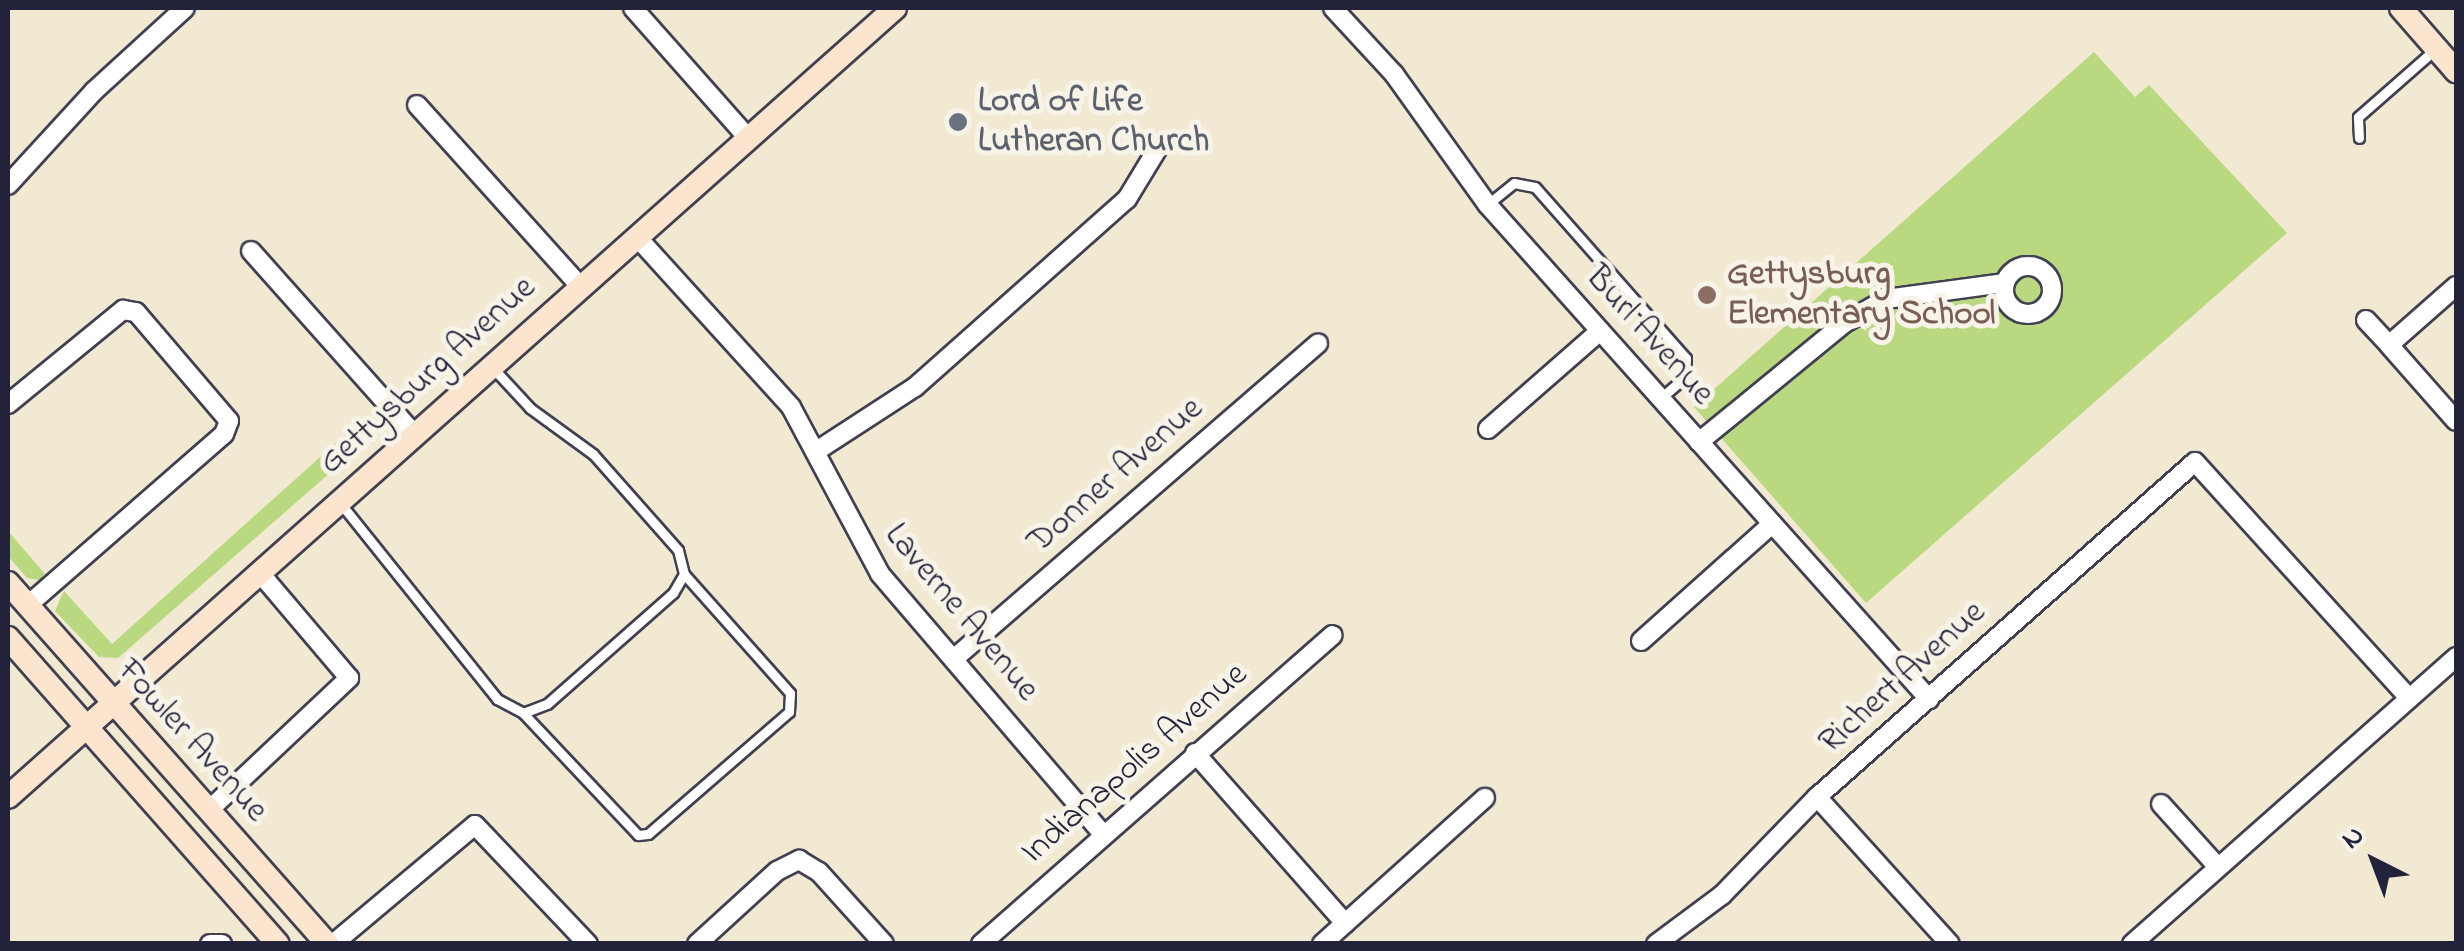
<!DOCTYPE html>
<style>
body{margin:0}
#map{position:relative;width:2464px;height:951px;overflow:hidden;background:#f1e9d2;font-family:"Indie Flower",sans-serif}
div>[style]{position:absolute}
.green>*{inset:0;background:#b9d87f}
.roads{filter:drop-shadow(2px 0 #414052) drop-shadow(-2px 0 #414052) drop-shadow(0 2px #414052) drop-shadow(0 -2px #414052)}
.lane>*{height:9px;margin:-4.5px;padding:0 4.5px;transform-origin:4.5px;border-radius:4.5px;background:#fff}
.street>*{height:18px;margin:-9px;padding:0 9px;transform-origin:9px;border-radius:9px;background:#fff}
.street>.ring{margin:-9px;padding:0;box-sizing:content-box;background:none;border:18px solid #fff;border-radius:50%}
.secondary>*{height:22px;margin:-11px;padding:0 11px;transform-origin:11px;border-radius:11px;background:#fce5cf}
.dots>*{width:28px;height:28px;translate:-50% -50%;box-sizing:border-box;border:5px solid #f7f3e8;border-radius:50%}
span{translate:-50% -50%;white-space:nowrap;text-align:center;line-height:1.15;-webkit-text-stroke:10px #f7f3e8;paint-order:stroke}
.worship-label{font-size:35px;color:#5b616d;font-weight:700}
.left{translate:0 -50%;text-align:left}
.education-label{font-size:35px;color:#785e54;font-weight:700}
.street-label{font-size:35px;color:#22223b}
.frame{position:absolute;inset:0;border:10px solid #22223b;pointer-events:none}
.north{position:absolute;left:2324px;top:811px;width:100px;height:100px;-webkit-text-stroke:8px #f7f3e8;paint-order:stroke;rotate:318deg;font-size:28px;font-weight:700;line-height:40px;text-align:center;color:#22223b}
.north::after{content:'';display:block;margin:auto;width:35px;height:45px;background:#22223b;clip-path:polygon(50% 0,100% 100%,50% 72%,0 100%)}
</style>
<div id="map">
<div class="green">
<i style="clip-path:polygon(2094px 52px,2135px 97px,2149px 85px,2287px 233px,1866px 603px,1694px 407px)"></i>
<i style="clip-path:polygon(368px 414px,371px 437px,118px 658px,99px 657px,55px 611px,64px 591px,112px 644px)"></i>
<i style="clip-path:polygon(8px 531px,45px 574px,39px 580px,27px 578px,8px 556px)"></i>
</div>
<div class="roads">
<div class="lane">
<i style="left:2359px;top:138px;width:21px;rotate:-93deg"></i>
<i style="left:2358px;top:117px;width:100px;rotate:-41.3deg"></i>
<i style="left:1488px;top:204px;width:33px;rotate:-39deg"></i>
<i style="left:1514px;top:183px;width:21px;rotate:11deg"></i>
<i style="left:1535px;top:187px;width:228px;rotate:48.6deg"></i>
<i style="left:1686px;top:358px;width:19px;rotate:93deg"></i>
<i style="left:1685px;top:377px;width:32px;rotate:139deg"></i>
<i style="left:341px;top:504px;width:250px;rotate:51.3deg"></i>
<i style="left:497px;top:699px;width:30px;rotate:28deg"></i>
<i style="left:523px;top:713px;width:26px;rotate:-21deg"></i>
<i style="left:547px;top:704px;width:168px;rotate:-41.4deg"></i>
<i style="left:673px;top:593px;width:22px;rotate:-60deg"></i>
<i style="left:684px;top:574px;width:25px;rotate:-104deg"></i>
<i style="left:678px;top:550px;width:128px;rotate:-131.5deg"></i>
<i style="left:593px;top:454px;width:78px;rotate:-143.9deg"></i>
<i style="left:530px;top:408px;width:56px;rotate:-132.8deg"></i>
<i style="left:523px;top:713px;width:168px;rotate:46.7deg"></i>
<i style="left:638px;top:835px;width:10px;rotate:-6deg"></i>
<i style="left:648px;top:834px;width:186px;rotate:-40.9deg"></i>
<i style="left:789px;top:712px;width:19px;rotate:-87deg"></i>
<i style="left:790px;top:693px;width:159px;rotate:-131.7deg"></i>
</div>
<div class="street">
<i style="left:633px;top:8px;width:174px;rotate:48.5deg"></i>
<i style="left:1333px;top:8px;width:90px;rotate:47.3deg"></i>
<i style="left:1394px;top:74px;width:160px;rotate:54.4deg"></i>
<i style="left:1487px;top:204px;width:664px;rotate:48.24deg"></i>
<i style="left:417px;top:105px;width:245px;rotate:48deg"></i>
<i style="left:8px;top:185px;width:127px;rotate:-47.5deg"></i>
<i style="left:94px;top:91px;width:123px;rotate:-42.4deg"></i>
<i style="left:637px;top:237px;width:229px;rotate:47.8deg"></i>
<i style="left:791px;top:407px;width:189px;rotate:61.9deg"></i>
<i style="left:880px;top:574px;width:343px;rotate:49.4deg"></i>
<i style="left:251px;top:251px;width:246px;rotate:48.3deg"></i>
<i class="ring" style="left:2004px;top:266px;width:30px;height:30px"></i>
<i style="left:2456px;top:286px;width:89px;rotate:138.6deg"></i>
<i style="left:2389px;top:345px;width:101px;rotate:48.6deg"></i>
<i style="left:2366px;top:320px;width:34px;rotate:47deg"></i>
<i style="left:8px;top:404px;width:149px;rotate:-39.3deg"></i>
<i style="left:123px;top:310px;width:13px;rotate:9deg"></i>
<i style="left:136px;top:312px;width:143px;rotate:49.5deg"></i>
<i style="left:229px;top:421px;width:14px;rotate:111deg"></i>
<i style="left:224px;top:434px;width:262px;rotate:138.9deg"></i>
<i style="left:1488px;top:429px;width:149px;rotate:-41.2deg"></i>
<i style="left:1699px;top:442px;width:186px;rotate:-39.3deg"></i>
<i style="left:1843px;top:324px;width:50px;rotate:-30.2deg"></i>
<i style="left:1886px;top:299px;width:120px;rotate:-7.7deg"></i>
<i style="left:818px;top:450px;width:116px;rotate:-33deg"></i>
<i style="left:915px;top:387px;width:283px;rotate:-41.6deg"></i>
<i style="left:1127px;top:199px;width:66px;rotate:-58.7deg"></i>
<i style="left:1641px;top:641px;width:176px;rotate:-41.8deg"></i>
<i style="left:956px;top:657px;width:479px;rotate:-40.9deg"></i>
<i style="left:1195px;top:753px;width:227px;rotate:48.6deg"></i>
<i style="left:1817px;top:797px;width:198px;rotate:47.9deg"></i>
<i style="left:2161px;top:804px;width:85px;rotate:47.9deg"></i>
<i style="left:208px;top:811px;width:194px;rotate:-43.3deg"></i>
<i style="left:349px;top:678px;width:139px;rotate:-130.3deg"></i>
<i style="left:210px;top:944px;width:12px"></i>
<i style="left:333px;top:944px;width:185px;rotate:-40deg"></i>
<i style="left:475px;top:825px;width:164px;rotate:46.5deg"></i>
<i style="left:697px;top:944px;width:108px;rotate:-42.4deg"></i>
<i style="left:777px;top:871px;width:25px;rotate:-27deg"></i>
<i style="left:799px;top:860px;width:23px;rotate:31deg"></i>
<i style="left:819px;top:872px;width:97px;rotate:47.9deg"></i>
<i style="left:981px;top:944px;width:468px;rotate:-41.3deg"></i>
<i style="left:1322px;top:944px;width:219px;rotate:-41.9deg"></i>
<i style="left:1656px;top:944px;width:82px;rotate:-36.6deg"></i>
<i style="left:1722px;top:895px;width:136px;rotate:-45.9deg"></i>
<i style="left:1817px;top:797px;width:505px;rotate:-41.55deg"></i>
<i style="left:2195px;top:462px;width:319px;rotate:47.8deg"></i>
<i style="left:2132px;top:944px;width:433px;rotate:-41.5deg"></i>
</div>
<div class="secondary">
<i style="left:2401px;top:8px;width:84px;rotate:48.9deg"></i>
<i style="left:8px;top:583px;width:482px;rotate:48.5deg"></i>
<i style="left:8px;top:638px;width:408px;rotate:48.6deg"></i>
<i style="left:8px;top:797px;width:1187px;rotate:-41.65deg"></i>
</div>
</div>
<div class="dots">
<i style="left:958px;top:122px;background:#6b7280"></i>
<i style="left:1707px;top:295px;background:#8d6e63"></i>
</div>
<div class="worship-label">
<span class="left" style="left:978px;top:122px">Lord of Life<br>Lutheran Church</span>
</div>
<div class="education-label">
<span class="left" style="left:1727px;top:295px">Gettysburg<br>Elementary School</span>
</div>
<div class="street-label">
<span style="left:1649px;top:336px;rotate:48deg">Burl Avenue</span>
<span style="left:428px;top:376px;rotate:-42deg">Gettysburg Avenue</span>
<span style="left:1116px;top:476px;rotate:-41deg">Donner Avenue</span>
<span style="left:961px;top:613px;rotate:50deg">Laverne Avenue</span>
<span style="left:1903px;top:678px;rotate:-42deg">Richert Avenue</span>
<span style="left:192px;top:741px;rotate:48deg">Fowler Avenue</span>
<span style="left:1135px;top:764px;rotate:-41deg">Indianapolis Avenue</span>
</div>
<div class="frame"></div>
<div class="north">N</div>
</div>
